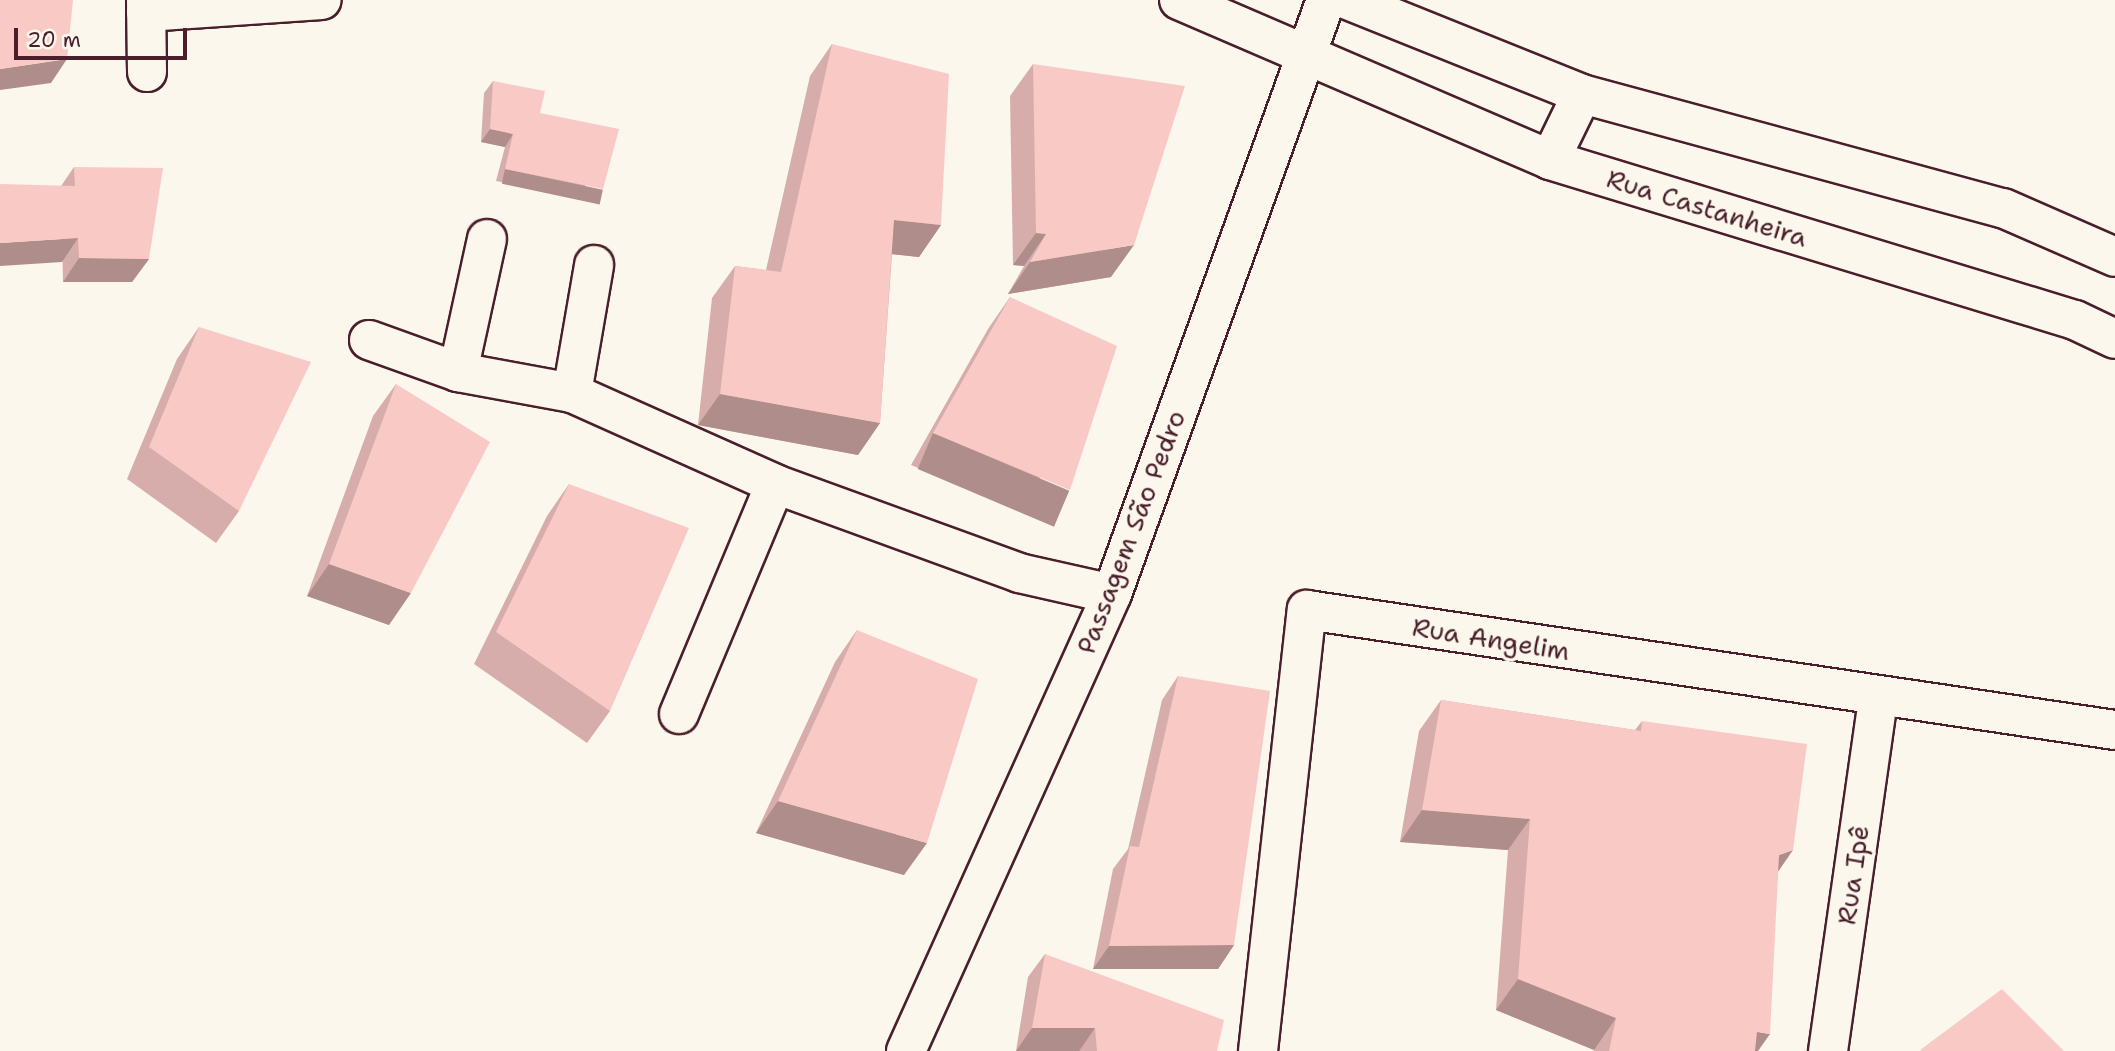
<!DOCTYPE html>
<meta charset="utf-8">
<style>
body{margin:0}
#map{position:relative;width:2115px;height:1051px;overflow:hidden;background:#fbf7ec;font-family:"Shantell Sans",sans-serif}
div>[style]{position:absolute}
.roads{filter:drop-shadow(2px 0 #4a1f2b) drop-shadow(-2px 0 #4a1f2b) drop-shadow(0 2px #4a1f2b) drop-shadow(0 -2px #4a1f2b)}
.street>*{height:38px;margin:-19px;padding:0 19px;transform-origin:19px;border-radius:19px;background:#fbf7ec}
.secondary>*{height:38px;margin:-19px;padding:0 19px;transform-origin:19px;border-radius:19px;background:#fbf7ec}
.wall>*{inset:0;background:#d6adaa}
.shaded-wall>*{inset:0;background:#ae8d8b;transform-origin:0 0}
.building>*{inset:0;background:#f9c9c6}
span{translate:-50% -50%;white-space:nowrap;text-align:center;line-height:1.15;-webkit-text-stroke:7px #fbf7ec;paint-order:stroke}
.street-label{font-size:26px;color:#4a1f2b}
.scale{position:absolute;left:14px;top:28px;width:173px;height:32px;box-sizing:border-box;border:4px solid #4a1f2b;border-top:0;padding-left:9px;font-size:21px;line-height:24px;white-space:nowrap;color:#4a1f2b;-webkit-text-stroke:5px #fbf7ec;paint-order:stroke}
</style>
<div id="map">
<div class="roads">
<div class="street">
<i style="left:146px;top:0;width:72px;rotate:89.2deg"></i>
<i style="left:1179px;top:0;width:404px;rotate:23.3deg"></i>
<i style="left:1550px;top:160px;width:549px;rotate:16.95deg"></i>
<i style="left:2075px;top:320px;width:44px;rotate:25.4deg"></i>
<i style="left:1348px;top:0;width:252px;rotate:21.9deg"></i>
<i style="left:1582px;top:94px;width:436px;rotate:15.2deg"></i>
<i style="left:2003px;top:208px;width:122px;rotate:23.6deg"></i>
<i style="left:146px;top:12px;width:176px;rotate:-3.9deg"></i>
<i style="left:1550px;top:160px;width:73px;rotate:-64.1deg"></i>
<i style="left:369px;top:340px;width:95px;rotate:19.8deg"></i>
<i style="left:458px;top:372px;width:116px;rotate:10.4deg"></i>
<i style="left:572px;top:393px;width:222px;rotate:24.1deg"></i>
<i style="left:775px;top:484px;width:260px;rotate:20deg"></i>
<i style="left:1019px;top:573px;width:95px;rotate:12.7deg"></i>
<i style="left:458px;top:372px;width:136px;rotate:-77.7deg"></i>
<i style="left:572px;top:393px;width:130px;rotate:-80.2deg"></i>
<i style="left:679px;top:714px;width:249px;rotate:-67.3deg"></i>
<i style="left:1258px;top:1051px;width:444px;rotate:-83.7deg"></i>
<i style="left:1307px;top:610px;width:817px;rotate:8.45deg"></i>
<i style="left:1828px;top:1051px;width:356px;rotate:-81.9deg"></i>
</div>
<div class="secondary">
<i style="left:906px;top:1051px;width:501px;rotate:-65.74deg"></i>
<i style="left:1112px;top:594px;width:631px;rotate:-70.19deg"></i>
</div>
</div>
<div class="wall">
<i style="clip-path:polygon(832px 44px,941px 225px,919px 257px,892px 254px,880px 423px,858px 455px,698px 425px,712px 298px,735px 266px,766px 270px,810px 76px)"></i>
<i style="clip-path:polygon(1033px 64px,1111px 277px,1008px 294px,1024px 266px,1013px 265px,1010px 96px)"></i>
<i style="clip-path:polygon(493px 81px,540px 113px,595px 201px,496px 181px,505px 147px,481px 142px,484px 93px)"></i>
<i style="clip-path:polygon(74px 167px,149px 259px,132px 282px,63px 282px,61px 186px)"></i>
<i style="clip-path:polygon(1010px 297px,1047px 522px,911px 465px,988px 329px)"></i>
<i style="clip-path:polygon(199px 327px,239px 511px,216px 543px,127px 479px,177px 359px)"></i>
<i style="clip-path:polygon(396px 384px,389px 625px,307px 596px,373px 416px)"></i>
<i style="clip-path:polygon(569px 484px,610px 711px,587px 743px,474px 664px,547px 516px)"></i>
<i style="clip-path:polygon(857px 630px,904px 875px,756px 833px,835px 662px)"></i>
<i style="clip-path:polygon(1178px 676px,1234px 945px,1218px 969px,1093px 969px,1113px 869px,1128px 849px,1162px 700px)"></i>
<i style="clip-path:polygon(1441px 700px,1635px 730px,1642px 721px,1778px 871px,1758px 1051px,1594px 1051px,1594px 1050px,1496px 1010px,1508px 850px,1400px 842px,1419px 731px)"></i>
<i style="clip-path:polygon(1045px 954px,1217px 1051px,1016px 1051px,1028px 977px)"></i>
</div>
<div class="shaded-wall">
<i style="clip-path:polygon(67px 59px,51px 83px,0 90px,0 69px)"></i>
<i style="clip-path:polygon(490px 129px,513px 134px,505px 147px,481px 142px)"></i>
<i style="left:505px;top:169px;width:100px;height:15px;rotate:12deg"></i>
<i style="clip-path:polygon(894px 220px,941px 225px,919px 257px,871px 252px)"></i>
<i style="clip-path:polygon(1036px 233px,1046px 234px,1024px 266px,1013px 265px)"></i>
<i style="clip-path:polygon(78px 238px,62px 262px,0 266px,0 243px)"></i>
<i style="clip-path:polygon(1134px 245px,1111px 277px,1008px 294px,1030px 262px)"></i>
<i style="clip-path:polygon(79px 258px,149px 259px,132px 282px,63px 282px)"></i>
<i style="clip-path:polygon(720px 394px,880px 423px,858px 455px,698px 425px)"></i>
<i style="left:933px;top:433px;width:148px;height:39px;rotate:23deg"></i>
<i style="clip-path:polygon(329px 564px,411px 593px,389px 625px,307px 596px)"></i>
<i style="clip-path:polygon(778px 801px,927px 843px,904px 875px,756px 833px)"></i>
<i style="clip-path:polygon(1422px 810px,1530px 819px,1508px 850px,1400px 842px)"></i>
<i style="clip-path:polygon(1793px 850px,1771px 882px,1779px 855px)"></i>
<i style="clip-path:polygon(1234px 945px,1218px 969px,1093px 969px,1109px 946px)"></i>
<i style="clip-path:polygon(1518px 979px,1616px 1018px,1594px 1050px,1496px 1010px)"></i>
<i style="clip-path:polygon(1032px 1028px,1095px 1028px,1079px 1051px,1016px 1051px)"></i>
<i style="clip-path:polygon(1757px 1032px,1770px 1034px,1758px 1051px,1743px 1051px)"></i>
</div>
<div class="building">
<i style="clip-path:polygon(0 0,73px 0,67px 59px,0 69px)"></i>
<i style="clip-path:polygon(832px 44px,949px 74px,941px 225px,894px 220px,880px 423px,720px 394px,735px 266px,781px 272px)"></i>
<i style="clip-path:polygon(1033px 64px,1185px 86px,1134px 245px,1030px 262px,1046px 234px,1036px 233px)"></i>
<i style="clip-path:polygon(493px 81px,545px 91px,540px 113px,619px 129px,603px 189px,505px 169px,513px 134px,490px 129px)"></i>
<i style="clip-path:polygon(74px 167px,163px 168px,149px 259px,79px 258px,78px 238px,0 243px,0 184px,75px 186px)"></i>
<i style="clip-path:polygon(1010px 297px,1117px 346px,1070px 490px,933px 433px)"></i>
<i style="clip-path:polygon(199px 327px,311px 362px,239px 511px,149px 447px)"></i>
<i style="clip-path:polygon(396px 384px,490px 442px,411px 593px,329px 564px)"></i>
<i style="clip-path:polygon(569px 484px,689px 528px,610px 711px,496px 632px)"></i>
<i style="clip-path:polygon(857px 630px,978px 679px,927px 843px,778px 801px)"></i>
<i style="clip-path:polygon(1178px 676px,1270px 691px,1234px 945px,1109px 946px,1130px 846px,1139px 847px)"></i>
<i style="clip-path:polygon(1441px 700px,1641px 731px,1642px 721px,1807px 744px,1793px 850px,1779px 855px,1770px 1034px,1757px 1032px,1755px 1051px,1609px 1051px,1616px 1018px,1518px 979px,1530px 819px,1422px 810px)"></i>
<i style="clip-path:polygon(1045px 954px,1224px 1020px,1217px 1051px,1097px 1051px,1095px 1028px,1032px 1028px)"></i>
<i style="clip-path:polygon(2002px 989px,2064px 1051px,1922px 1051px,1920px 1050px)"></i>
</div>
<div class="street-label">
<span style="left:1707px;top:208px;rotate:17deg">Rua Castanheira</span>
<span style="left:1131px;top:532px;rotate:-69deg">Passagem São Pedro</span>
<span style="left:1491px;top:639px;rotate:9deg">Rua Angelim</span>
<span style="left:1853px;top:875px;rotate:-82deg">Rua Ipê</span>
</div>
<div class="scale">20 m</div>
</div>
